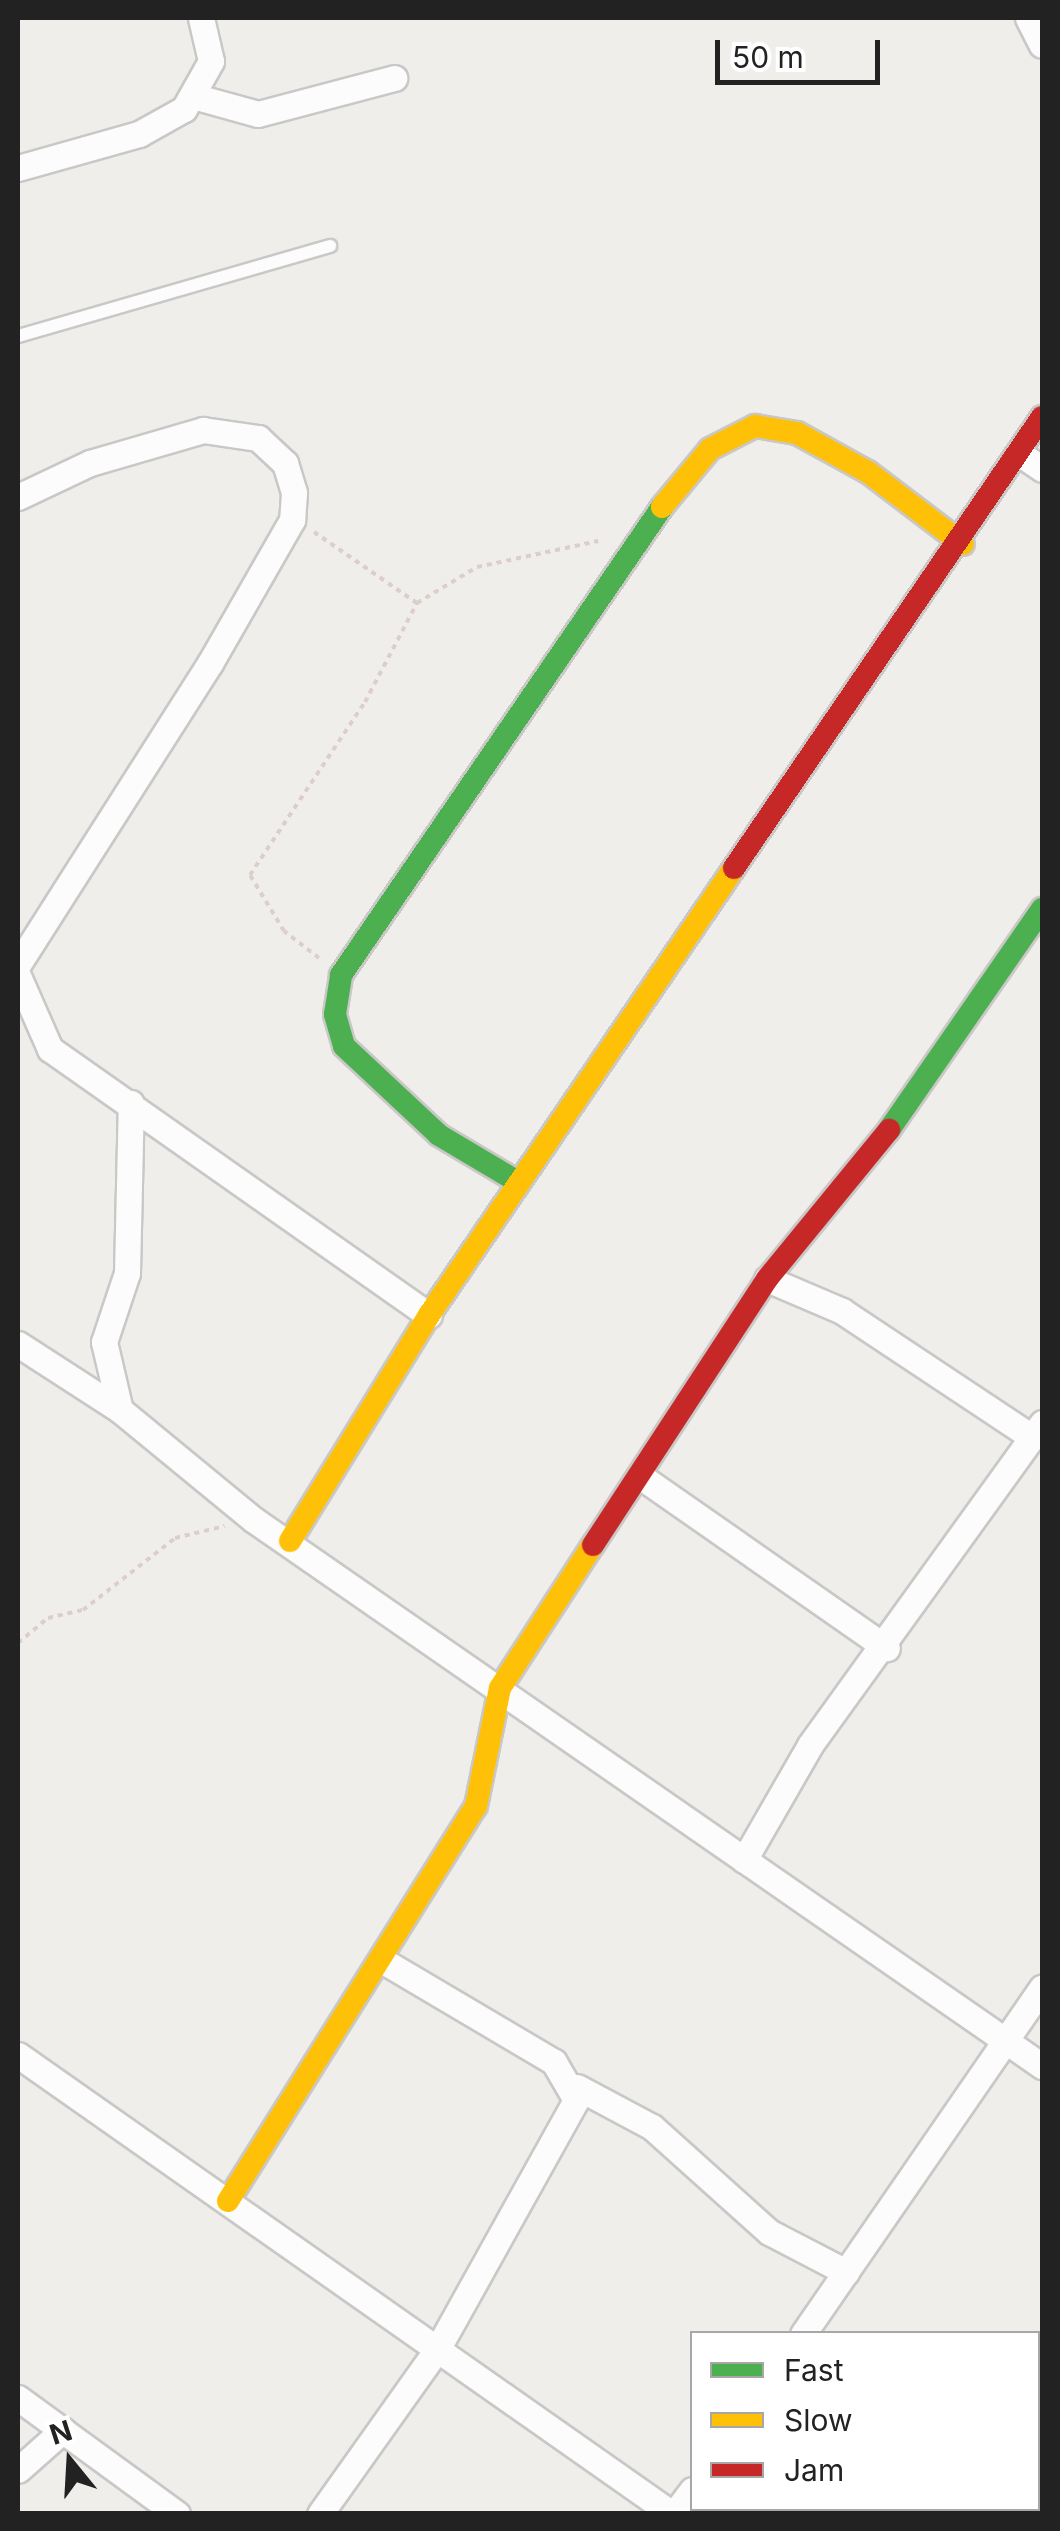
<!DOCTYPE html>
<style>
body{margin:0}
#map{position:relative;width:1060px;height:2531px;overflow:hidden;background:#f0eeeb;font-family:Inter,sans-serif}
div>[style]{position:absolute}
.path>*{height:4px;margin-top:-2px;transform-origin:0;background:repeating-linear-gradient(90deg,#dccecd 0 5px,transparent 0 10px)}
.roads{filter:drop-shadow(2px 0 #c9c8c7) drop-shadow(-2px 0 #c9c8c7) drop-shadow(0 2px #c9c8c7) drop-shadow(0 -2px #c9c8c7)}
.lane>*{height:12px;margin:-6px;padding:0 6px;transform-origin:6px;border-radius:6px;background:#fdfcfc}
.street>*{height:25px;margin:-12.5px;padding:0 12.5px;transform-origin:12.5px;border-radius:12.5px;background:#fdfcfc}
.fast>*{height:22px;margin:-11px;padding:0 11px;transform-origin:11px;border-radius:11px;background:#4caf50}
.slow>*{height:22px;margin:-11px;padding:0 11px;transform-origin:11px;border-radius:11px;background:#ffc107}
.jam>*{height:22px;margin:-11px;padding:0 11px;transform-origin:11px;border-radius:11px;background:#c62828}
span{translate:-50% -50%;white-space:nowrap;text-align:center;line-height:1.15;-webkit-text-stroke:10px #fff;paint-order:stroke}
.frame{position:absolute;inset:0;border:20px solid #222;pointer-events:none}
.legend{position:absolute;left:690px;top:2331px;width:350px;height:180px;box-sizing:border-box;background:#fff;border:2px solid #a7a7a7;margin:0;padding:12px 18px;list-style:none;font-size:30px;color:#222}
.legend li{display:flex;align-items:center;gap:20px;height:50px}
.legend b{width:50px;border:2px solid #a7a7a7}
.north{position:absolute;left:20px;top:2411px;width:100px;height:100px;-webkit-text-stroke:8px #fff;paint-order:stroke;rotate:342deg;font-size:28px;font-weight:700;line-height:40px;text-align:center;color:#222}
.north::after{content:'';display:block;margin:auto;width:35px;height:45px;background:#222;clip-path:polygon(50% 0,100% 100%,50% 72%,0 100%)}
.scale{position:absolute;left:715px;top:40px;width:165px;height:45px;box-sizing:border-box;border:5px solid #222;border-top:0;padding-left:12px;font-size:30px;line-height:35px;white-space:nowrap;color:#222;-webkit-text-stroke:8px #fff;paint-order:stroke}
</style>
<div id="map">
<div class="path">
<i style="left:314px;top:532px;width:125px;rotate:34.6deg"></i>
<i style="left:417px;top:603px;width:70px;rotate:-31deg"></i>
<i style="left:477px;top:567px;width:124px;rotate:-12.1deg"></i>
<i style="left:319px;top:958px;width:44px;rotate:-142.4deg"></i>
<i style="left:284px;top:931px;width:66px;rotate:-121.3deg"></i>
<i style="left:250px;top:875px;width:208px;rotate:-56.4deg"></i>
<i style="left:365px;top:702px;width:112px;rotate:-62.3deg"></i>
<i style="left:18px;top:1643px;width:39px;rotate:-40deg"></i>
<i style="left:48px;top:1618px;width:36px;rotate:-13deg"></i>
<i style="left:83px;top:1610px;width:117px;rotate:-38deg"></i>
<i style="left:175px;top:1538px;width:51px;rotate:-13.5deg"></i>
</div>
<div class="roads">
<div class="lane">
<i style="left:18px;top:336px;width:325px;rotate:-16.1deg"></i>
</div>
<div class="street">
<i style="left:1028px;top:18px;width:30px;rotate:63deg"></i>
<i style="left:193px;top:96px;width:67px;rotate:15.5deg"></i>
<i style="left:258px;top:114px;width:141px;rotate:-14.8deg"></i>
<i style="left:18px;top:168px;width:126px;rotate:-15.7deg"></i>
<i style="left:139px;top:134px;width:51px;rotate:-29.1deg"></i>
<i style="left:184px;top:109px;width:55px;rotate:-60.6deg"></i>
<i style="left:211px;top:61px;width:44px;rotate:-103.1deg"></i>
<i style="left:1023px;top:456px;width:23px;rotate:34deg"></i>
<i style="left:18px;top:497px;width:80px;rotate:-25.3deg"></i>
<i style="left:90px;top:463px;width:118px;rotate:-16.3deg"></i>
<i style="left:203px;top:430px;width:56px;rotate:8.3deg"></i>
<i style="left:258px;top:438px;width:37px;rotate:43deg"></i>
<i style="left:285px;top:463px;width:31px;rotate:73deg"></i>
<i style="left:294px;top:493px;width:27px;rotate:94deg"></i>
<i style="left:292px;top:520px;width:165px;rotate:119.8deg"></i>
<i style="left:210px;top:663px;width:357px;rotate:122.5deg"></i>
<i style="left:18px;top:976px;width:80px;rotate:66.3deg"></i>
<i style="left:50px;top:1049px;width:463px;rotate:35.1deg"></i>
<i style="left:767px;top:1279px;width:82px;rotate:23.1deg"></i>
<i style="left:842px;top:1311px;width:229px;rotate:33.6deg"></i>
<i style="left:18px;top:1344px;width:121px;rotate:32.9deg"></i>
<i style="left:120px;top:1410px;width:173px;rotate:39.4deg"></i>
<i style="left:254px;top:1520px;width:959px;rotate:34.72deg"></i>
<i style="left:120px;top:1410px;width:70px;rotate:-103.2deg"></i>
<i style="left:104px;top:1342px;width:73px;rotate:-71.6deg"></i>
<i style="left:127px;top:1273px;width:170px;rotate:-88.7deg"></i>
<i style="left:640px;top:1476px;width:301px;rotate:34.9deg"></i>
<i style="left:744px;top:1860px;width:133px;rotate:-60.1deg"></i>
<i style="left:810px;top:1745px;width:397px;rotate:-54.2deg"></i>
<i style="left:18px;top:2055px;width:799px;rotate:35.06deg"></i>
<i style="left:577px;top:2087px;width:85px;rotate:28.1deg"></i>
<i style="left:652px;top:2127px;width:157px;rotate:41.9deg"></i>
<i style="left:769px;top:2232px;width:87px;rotate:27.5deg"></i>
<i style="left:803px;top:2334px;width:421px;rotate:-55.4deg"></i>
<i style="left:18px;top:2398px;width:197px;rotate:36.1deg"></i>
<i style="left:18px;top:2470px;width:60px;rotate:-41.6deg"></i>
<i style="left:320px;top:2514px;width:204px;rotate:-54.6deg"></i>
<i style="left:438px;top:2348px;width:284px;rotate:-60.9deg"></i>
<i style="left:576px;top:2100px;width:44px;rotate:-120.1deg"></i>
<i style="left:554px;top:2062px;width:196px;rotate:-149.4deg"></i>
<i style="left:674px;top:2514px;width:30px;rotate:-53deg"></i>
</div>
<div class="fast">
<i style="left:889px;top:1130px;width:269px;rotate:-55.3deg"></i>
<i style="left:518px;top:1182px;width:92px;rotate:-149.3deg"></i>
<i style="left:439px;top:1135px;width:130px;rotate:-136.9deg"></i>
<i style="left:344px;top:1046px;width:33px;rotate:-106deg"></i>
<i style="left:335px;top:1014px;width:39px;rotate:-81deg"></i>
<i style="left:341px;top:975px;width:568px;rotate:-55.55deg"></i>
</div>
<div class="slow">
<i style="left:662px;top:507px;width:75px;rotate:-50.4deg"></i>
<i style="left:710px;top:449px;width:51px;rotate:-27.1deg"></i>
<i style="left:755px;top:426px;width:43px;rotate:9.5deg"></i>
<i style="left:797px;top:433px;width:81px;rotate:28.8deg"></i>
<i style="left:868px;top:472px;width:119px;rotate:37.2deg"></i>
<i style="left:290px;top:1541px;width:265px;rotate:-58.4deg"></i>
<i style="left:429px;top:1315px;width:541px;rotate:-55.69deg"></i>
<i style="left:228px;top:2201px;width:466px;rotate:-57.9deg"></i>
<i style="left:476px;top:1806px;width:120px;rotate:-78.5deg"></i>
<i style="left:500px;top:1688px;width:171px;rotate:-57deg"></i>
</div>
<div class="jam">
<i style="left:734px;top:868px;width:546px;rotate:-55.67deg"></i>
<i style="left:593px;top:1545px;width:318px;rotate:-56.8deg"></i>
<i style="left:767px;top:1279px;width:193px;rotate:-50.7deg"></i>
</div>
</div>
<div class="frame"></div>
<ul class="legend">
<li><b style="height:12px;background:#4caf50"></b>Fast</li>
<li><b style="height:12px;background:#ffc107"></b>Slow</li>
<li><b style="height:12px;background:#c62828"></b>Jam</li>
</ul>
<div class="north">N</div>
<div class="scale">50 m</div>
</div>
